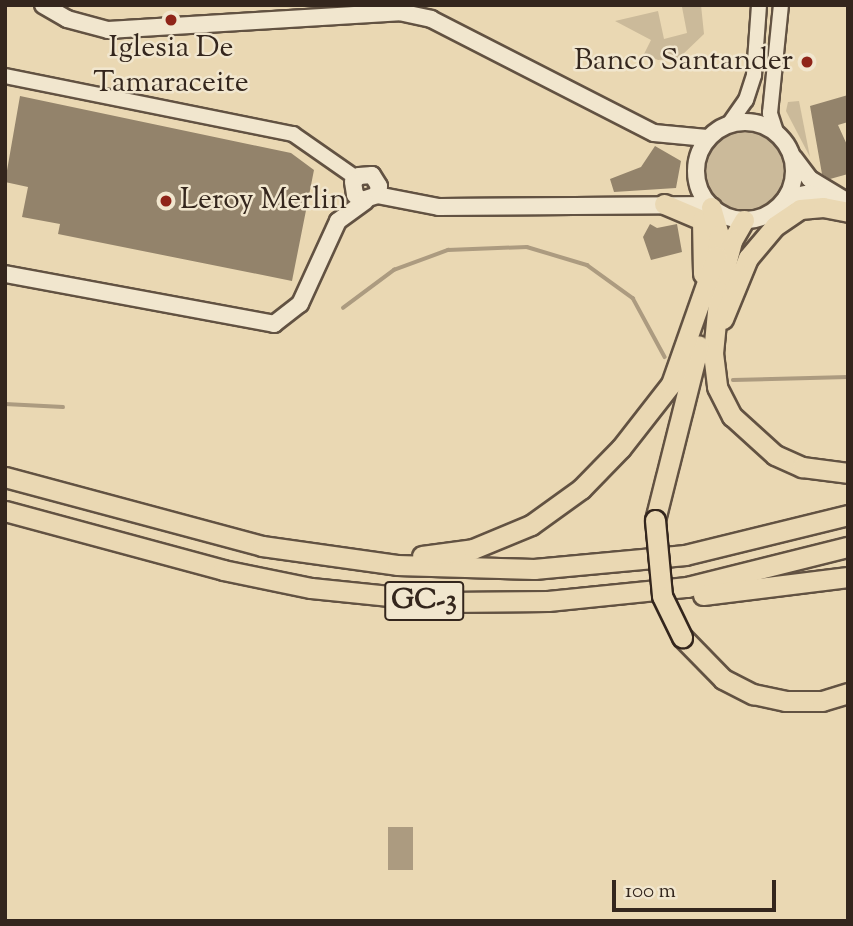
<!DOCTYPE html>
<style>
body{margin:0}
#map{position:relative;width:853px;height:926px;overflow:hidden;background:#ead8b3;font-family:"Sorts Mill Goudy",serif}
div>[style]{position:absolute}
.green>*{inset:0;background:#cbba9a}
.round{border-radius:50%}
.water>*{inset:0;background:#ac9b80;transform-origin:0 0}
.stream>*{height:3.5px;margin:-1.75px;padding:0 1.75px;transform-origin:1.75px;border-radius:1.75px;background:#ac9b80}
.building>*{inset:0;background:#93836b}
.roads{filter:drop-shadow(2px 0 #625242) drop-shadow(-2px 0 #625242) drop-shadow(0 2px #625242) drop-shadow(0 -2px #625242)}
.tertiary>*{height:14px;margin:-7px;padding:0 7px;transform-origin:7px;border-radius:7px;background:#f1e6ce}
.secondary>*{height:16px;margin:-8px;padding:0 8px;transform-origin:8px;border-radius:8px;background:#f1e6ce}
.secondary>.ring{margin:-8px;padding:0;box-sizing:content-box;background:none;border:16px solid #f1e6ce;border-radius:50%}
.motorway>*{height:19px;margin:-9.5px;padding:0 9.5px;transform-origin:9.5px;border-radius:9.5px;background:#ead8b3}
.bridges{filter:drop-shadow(2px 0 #34261d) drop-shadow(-2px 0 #34261d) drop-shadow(0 2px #34261d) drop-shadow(0 -2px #34261d)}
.motorway-bridge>*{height:19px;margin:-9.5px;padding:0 9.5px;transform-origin:9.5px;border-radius:9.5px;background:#ead8b3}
.dots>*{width:19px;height:19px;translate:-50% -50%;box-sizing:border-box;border:4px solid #f1e6ce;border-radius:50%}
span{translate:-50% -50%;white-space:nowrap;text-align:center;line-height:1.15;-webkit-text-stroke:5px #f1e6ce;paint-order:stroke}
.shield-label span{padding:2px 5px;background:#f1e6ce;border:2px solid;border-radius:5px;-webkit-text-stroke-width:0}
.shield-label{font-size:28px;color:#34261d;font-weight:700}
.poi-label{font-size:30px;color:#34261d}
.right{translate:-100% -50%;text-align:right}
.left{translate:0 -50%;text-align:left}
.frame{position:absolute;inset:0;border:7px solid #34261d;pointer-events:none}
.scale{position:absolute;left:612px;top:880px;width:164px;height:32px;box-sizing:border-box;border:4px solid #34261d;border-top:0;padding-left:9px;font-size:21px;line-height:24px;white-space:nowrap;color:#34261d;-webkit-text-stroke:5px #f1e6ce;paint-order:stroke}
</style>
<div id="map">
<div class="green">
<i style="clip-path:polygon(701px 5px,704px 34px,679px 58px,658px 60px,644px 54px,651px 40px,615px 21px,658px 11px,664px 39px,687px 33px,682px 7px)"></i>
<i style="clip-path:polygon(799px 101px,810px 157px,786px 111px,788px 102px)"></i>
<i class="round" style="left:704px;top:129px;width:82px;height:82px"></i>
</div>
<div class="water">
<i style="left:388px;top:827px;width:25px;height:43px"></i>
</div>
<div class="stream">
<i style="left:343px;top:308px;width:64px;rotate:-36.7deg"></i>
<i style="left:394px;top:270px;width:58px;rotate:-20.3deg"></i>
<i style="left:448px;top:250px;width:79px;rotate:-2.2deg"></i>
<i style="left:527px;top:247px;width:63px;rotate:16.7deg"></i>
<i style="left:587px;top:265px;width:57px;rotate:35.7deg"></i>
<i style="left:633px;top:298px;width:67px;rotate:61.5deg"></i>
<i style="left:733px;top:380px;width:115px;rotate:-1.5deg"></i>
<i style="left:5px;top:404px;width:58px;rotate:3deg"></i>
</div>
<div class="building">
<i style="clip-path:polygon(848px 95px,848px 122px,838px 125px,848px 147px,848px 174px,830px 179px,822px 174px,810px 106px)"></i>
<i style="clip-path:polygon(20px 96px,291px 153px,314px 170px,292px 281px,58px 234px,60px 224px,22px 217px,28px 187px,5px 182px)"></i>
<i style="clip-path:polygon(655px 146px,681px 161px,676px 188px,614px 192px,610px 179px,641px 167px)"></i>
<i style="clip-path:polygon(650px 224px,657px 228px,677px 224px,682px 252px,651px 260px,643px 237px)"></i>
</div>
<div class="roads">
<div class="tertiary">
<i style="left:5px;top:76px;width:294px;rotate:11.4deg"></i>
<i style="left:293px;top:134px;width:77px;rotate:34.9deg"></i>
<i style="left:729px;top:124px;width:29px;rotate:-55deg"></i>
<i style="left:746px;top:100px;width:26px;rotate:-72deg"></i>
<i style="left:754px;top:75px;width:70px;rotate:-85.9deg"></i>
<i style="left:776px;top:132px;width:20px;rotate:-108deg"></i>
<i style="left:770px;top:113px;width:109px;rotate:-84.2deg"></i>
</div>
<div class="secondary">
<i style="left:43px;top:5px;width:28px;rotate:30deg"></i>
<i style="left:67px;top:19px;width:42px;rotate:15deg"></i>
<i style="left:108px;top:30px;width:292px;rotate:-3.5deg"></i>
<i style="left:399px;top:12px;width:33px;rotate:12deg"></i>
<i style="left:431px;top:19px;width:250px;rotate:27.1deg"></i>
<i style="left:654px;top:133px;width:53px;rotate:5.4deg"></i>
<i class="ring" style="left:696px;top:122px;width:82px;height:82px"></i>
<i style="left:794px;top:158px;width:26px;rotate:53deg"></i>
<i style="left:810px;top:179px;width:44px;rotate:31.2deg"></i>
<i style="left:377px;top:195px;width:9px;rotate:-77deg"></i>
<i style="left:379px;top:186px;width:13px;rotate:-122deg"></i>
<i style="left:372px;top:175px;width:13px;rotate:176deg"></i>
<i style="left:359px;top:176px;width:8px;rotate:135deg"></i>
<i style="left:353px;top:182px;width:13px;rotate:81deg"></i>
<i style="left:355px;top:195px;width:9px;rotate:36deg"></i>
<i style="left:362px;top:200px;width:16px;rotate:-18deg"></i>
<i style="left:377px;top:195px;width:63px;rotate:11deg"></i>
<i style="left:439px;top:207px;width:270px;rotate:-0.4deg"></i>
<i style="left:786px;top:198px;width:24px;rotate:-12deg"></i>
<i style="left:809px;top:193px;width:23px;rotate:23deg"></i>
<i style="left:5px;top:274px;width:274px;rotate:10.5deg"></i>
<i style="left:274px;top:324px;width:33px;rotate:-38deg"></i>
<i style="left:300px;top:304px;width:91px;rotate:-65.4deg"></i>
<i style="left:338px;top:221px;width:34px;rotate:-36deg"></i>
</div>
<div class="motorway">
<i style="left:664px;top:204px;width:41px;rotate:22.8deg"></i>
<i style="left:702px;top:220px;width:54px;rotate:88.9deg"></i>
<i style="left:711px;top:207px;width:29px;rotate:74deg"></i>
<i style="left:719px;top:235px;width:29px;rotate:98deg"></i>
<i style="left:744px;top:220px;width:24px;rotate:120deg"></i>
<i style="left:732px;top:241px;width:52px;rotate:104.6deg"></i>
<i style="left:719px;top:291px;width:62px;rotate:95.5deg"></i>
<i style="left:713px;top:353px;width:34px;rotate:83deg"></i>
<i style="left:717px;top:387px;width:33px;rotate:63deg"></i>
<i style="left:732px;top:416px;width:58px;rotate:42.2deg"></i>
<i style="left:775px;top:455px;width:30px;rotate:24deg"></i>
<i style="left:802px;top:467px;width:46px;rotate:7.4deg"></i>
<i style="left:723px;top:319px;width:66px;rotate:-67.7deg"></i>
<i style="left:748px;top:258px;width:42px;rotate:-49.8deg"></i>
<i style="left:775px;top:226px;width:30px;rotate:-34deg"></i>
<i style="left:800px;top:209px;width:23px;rotate:-5deg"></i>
<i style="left:823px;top:207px;width:25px;rotate:11deg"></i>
<i style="left:5px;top:477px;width:266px;rotate:15deg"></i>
<i style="left:262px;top:546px;width:136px;rotate:8deg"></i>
<i style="left:397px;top:565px;width:137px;rotate:1.7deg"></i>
<i style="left:534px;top:569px;width:152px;rotate:-5.3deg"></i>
<i style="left:685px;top:555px;width:168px;rotate:-13.8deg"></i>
<i style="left:5px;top:511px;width:226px;rotate:15.1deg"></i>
<i style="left:223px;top:570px;width:90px;rotate:11.6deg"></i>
<i style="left:311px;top:588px;width:138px;rotate:5.8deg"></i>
<i style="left:448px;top:602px;width:100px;rotate:-0.6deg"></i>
<i style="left:548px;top:601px;width:140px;rotate:-5.8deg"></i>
<i style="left:687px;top:587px;width:166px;rotate:-14deg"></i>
<i style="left:655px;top:520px;width:180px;rotate:-75.9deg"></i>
<i style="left:422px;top:556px;width:51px;rotate:-7.8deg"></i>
<i style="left:473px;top:549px;width:63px;rotate:-22.5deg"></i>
<i style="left:531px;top:525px;width:62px;rotate:-35.8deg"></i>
<i style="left:581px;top:489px;width:57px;rotate:-45.7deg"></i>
<i style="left:621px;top:448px;width:81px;rotate:-52deg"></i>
<i style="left:671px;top:384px;width:136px;rotate:-70.6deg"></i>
<i style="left:703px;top:595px;width:146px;rotate:-7.1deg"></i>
<i style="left:682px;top:637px;width:59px;rotate:45.7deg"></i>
<i style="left:723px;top:679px;width:34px;rotate:27deg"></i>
<i style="left:753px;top:694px;width:33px;rotate:12deg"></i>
<i style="left:785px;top:701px;width:37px"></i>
<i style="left:822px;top:701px;width:27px;rotate:-17deg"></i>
</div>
</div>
<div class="bridges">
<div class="motorway-bridge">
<i style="left:655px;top:520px;width:76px;rotate:84.7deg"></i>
<i style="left:662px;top:596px;width:46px;rotate:64deg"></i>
</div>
</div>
<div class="dots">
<i style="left:171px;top:20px;background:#8f2418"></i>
<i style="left:807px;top:62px;background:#8f2418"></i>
<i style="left:166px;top:201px;background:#8f2418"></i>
</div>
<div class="shield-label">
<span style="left:424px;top:601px">GC-3</span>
</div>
<div class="poi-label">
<span style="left:171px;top:66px">Iglesia De<br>Tamaraceite</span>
<span class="right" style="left:793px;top:62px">Banco Santander</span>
<span class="left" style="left:180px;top:201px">Leroy Merlin</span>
</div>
<div class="frame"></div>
<div class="scale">100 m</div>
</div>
